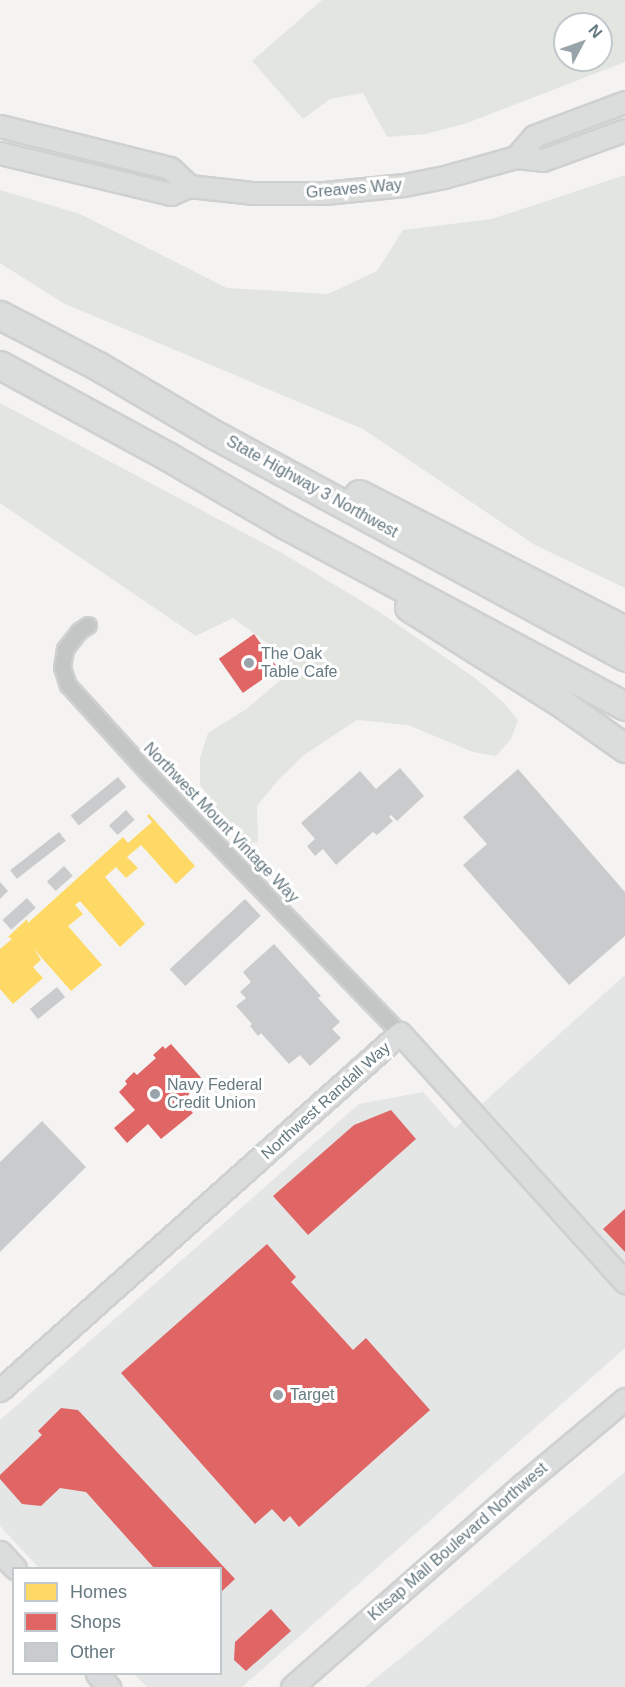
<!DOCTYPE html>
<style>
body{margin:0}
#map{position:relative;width:625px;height:1687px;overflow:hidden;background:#f4f3f2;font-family:Arial,sans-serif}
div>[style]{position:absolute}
.built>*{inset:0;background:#e4e5e5}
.green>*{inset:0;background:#e3e5e0}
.homes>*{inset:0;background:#ffd966}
.shops>*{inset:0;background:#e06666;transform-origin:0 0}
.building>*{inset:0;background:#cacbcc;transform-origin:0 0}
.roads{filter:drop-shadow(2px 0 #cfd0d0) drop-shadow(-2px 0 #cfd0d0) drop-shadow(0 2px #cfd0d0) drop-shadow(0 -2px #cfd0d0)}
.street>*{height:15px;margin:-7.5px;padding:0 7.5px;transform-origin:7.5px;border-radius:7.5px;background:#c4c6c6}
.secondary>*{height:21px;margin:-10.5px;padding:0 10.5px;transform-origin:10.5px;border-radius:10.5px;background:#dbdcdc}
.highway>*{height:27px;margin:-13.5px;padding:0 13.5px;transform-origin:13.5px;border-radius:13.5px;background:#dbdcdc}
.dots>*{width:16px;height:16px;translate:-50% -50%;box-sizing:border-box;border:3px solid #fff;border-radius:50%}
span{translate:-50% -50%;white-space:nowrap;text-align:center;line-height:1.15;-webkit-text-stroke:6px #fff;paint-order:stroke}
.street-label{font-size:16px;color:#667981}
.poi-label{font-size:16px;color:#667981}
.left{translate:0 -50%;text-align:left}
.legend{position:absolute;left:12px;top:1567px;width:210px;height:108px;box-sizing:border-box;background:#fff;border:2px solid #c2c9cd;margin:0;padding:8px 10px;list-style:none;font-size:18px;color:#667981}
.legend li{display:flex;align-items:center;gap:12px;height:30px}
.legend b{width:30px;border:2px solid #c2c9cd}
.north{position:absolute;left:553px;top:12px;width:60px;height:60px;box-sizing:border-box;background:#fff;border:2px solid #c2c9cd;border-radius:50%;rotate:49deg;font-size:16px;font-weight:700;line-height:24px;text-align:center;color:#667981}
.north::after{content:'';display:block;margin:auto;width:21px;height:27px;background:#98a4a9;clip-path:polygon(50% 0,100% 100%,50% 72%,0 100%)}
</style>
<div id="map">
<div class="built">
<i style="clip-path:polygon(625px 975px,625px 1348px,242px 1687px,147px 1687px,134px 1674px,220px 1674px,220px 1568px,39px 1568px,0 1526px,0 1420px,359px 1104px,423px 1092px,455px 1128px)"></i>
<i style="clip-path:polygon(625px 1472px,625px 1687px,365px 1687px,407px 1653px)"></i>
</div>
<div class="green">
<i style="clip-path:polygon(evenodd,322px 0,625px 0,625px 62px,467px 123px,426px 134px,387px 137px,363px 93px,330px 99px,303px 119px,252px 61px,322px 0,565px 24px,601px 24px,601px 60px,565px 60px,565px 24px)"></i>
<i style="clip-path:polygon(625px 175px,625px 588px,535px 545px,363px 429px,63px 303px,0 263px,0 190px,80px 214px,227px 288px,328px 294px,377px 271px,403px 230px,492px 219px)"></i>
<i style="clip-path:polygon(0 403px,282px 553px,378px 611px,475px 678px,504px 703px,518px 720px,511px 739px,496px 756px,473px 752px,408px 725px,357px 720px,304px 755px,278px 780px,257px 806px,258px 842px,245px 844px,227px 825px,200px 784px,200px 758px,208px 733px,248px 708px,285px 676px,279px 652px,233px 618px,196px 636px,0 503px)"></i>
</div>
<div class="homes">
<i style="clip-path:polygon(149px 814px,195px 866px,176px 884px,141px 845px,127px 857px,138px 868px,126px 878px,116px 867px,105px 877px,145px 924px,120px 947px,80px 901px,75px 905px,83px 914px,68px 926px,102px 965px,71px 991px,34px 949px,41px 960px,33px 967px,43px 978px,13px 1004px,0 989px,0 949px,12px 939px,8px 937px,27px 919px,28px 923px,123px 837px,128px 843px,152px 822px,147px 816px)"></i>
</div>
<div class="shops">
<i style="left:254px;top:634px;width:42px;height:43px;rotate:55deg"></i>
<i style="clip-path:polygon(171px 1044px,204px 1081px,187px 1096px,197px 1106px,191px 1111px,193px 1113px,161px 1139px,148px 1124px,127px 1143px,114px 1128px,135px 1110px,119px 1092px,127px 1084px,125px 1081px,134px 1072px,137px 1075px,156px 1058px,153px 1055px,163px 1046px,165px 1049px)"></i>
<i style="clip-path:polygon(391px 1110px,416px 1139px,308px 1235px,273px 1196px,354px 1125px)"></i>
<i style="clip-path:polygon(625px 1209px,625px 1252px,603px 1229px)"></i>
<i style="clip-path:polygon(267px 1244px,296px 1277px,291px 1282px,353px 1350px,366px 1338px,430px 1410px,299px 1527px,290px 1516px,284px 1522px,272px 1509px,255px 1524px,121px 1373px)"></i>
<i style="clip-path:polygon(61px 1408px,78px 1410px,235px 1579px,220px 1593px,220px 1568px,154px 1568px,86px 1492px,60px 1488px,41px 1506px,22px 1504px,0 1479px,0 1475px,42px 1435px,38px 1431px)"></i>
<i style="clip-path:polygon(271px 1609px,291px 1631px,246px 1671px,234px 1660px,235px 1642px)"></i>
</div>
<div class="building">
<i style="clip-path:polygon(400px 768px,424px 796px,397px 821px,391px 815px,389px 817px,393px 821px,377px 835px,373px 832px,336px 865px,323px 849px,315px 856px,307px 846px,315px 839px,301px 823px,360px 771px,376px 789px)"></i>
<i style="clip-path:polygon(518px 769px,625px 892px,625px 936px,569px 985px,463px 865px,487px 844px,463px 817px)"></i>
<i style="left:118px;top:777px;width:13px;height:61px;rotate:51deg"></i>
<i style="left:126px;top:810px;width:13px;height:23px;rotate:48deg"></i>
<i style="left:59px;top:832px;width:11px;height:62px;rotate:52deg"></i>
<i style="left:64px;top:866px;width:13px;height:23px;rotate:48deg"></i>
<i style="clip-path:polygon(0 882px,8px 891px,0 899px)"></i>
<i style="left:27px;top:898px;width:13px;height:33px;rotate:48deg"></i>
<i style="left:245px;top:899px;width:23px;height:103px;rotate:47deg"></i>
<i style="clip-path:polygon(274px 944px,321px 996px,318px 998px,340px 1022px,332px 1029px,341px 1038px,310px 1066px,300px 1055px,289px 1064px,261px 1033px,258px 1036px,250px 1026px,252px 1024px,236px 1006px,246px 998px,240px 992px,251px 982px,243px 972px)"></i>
<i style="left:57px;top:987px;width:13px;height:35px;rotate:51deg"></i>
<i style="clip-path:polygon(42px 1121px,86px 1167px,0 1252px,0 1162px)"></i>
</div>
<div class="roads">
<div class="street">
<i style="left:88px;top:625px;width:11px;rotate:146deg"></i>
<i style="left:79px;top:631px;width:23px;rotate:128deg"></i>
<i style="left:65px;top:649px;width:18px;rotate:99deg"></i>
<i style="left:62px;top:667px;width:19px;rotate:72deg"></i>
<i style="left:68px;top:685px;width:122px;rotate:47.7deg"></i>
<i style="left:150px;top:775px;width:359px;rotate:45.9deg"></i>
</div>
<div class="secondary">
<i style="left:0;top:126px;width:175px;rotate:13.9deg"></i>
<i style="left:170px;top:168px;width:26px;rotate:43deg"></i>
<i style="left:0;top:153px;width:176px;rotate:13.5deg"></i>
<i style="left:171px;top:194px;width:20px;rotate:-24deg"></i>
<i style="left:189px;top:186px;width:63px;rotate:6.3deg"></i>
<i style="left:252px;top:193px;width:73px"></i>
<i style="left:325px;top:193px;width:79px;rotate:-5.8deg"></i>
<i style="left:404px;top:185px;width:41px;rotate:-11.3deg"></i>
<i style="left:444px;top:177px;width:75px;rotate:-15.5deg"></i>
<i style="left:516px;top:157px;width:27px;rotate:6deg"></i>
<i style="left:543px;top:160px;width:87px;rotate:-20.1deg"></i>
<i style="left:516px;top:157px;width:28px;rotate:-49deg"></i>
<i style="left:534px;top:136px;width:97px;rotate:-20.5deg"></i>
<i style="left:0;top:1390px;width:536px;rotate:-41.75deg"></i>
<i style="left:400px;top:1033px;width:336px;rotate:47.9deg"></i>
<i style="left:0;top:1552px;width:22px;rotate:47deg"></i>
<i style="left:97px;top:1674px;width:18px;rotate:47deg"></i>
<i style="left:292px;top:1687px;width:306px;rotate:-41.3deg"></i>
<i style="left:522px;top:1485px;width:134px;rotate:-39.9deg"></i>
</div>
<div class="highway">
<i style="left:0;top:315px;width:110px;rotate:27.5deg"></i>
<i style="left:98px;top:366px;width:138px;rotate:30.5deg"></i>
<i style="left:217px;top:436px;width:464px;rotate:28.4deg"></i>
<i style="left:0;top:365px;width:190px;rotate:28.6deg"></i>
<i style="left:167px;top:456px;width:138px;rotate:30.1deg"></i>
<i style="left:286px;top:525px;width:384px;rotate:28.1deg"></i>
<i style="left:359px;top:494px;width:299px;rotate:27.1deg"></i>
<i style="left:409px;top:607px;width:182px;rotate:32.2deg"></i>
<i style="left:563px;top:704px;width:76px;rotate:35.4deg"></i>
</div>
</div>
<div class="dots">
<i style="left:249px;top:663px;background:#98a4a9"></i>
<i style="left:155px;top:1094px;background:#98a4a9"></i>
<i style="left:278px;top:1395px;background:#98a4a9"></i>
</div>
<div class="street-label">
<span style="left:354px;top:189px;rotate:-5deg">Greaves Way</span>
<span style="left:312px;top:487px;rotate:29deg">State Highway 3 Northwest</span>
<span style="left:221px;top:823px;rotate:46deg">Northwest Mount Vintage Way</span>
<span style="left:326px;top:1101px;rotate:-42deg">Northwest Randall Way</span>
<span style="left:458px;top:1542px;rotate:-41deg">Kitsap Mall Boulevard Northwest</span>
</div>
<div class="poi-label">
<span class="left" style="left:261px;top:663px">The Oak<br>Table Cafe</span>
<span class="left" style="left:167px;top:1094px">Navy Federal<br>Credit Union</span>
<span class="left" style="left:290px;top:1395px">Target</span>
</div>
<ul class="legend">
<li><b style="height:16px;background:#ffd966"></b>Homes</li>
<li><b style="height:16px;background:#e06666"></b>Shops</li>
<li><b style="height:16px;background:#cacbcc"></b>Other</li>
</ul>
<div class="north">N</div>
</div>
